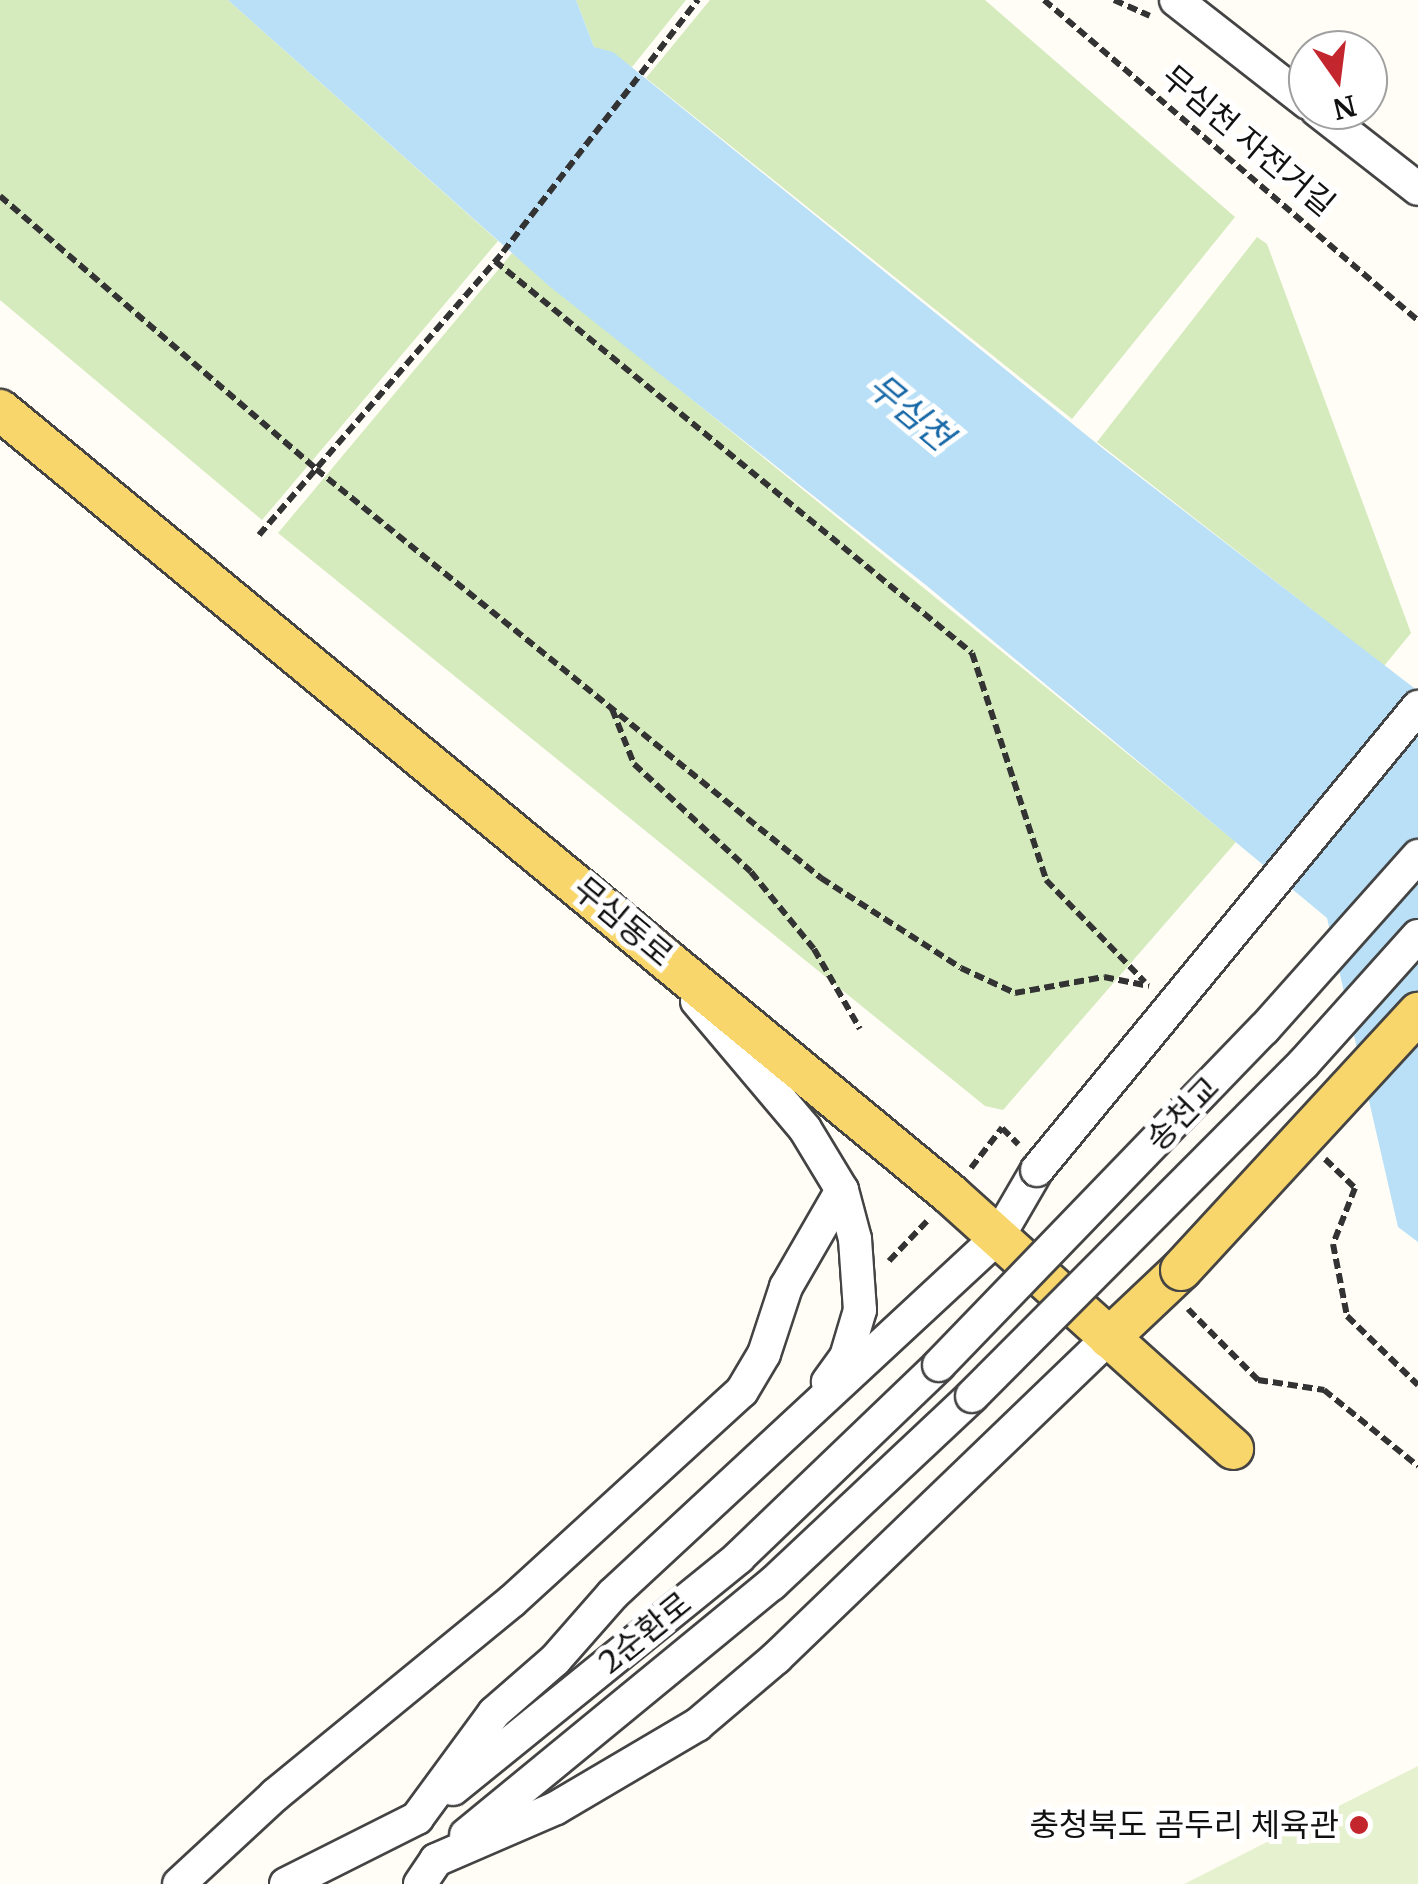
<!DOCTYPE html>
<meta charset="utf-8">
<style>
body{margin:0}
#map{position:relative;width:1418px;height:1884px;overflow:hidden;background:#fffdf5;font-family:Merriweather,"Noto Sans KR",serif}
div>[style]{position:absolute}
.green>*{inset:0;background:#d5ebbd}
.pitch>*{inset:0;background:#e6f2cf}
.water>*{inset:0;background:#b9e0f7}
.path>*{height:6px;margin-top:-3px;transform-origin:0;background:repeating-linear-gradient(90deg,#333 0 10px,transparent 0 15px)}
.roads{filter:drop-shadow(2px 0 #444) drop-shadow(-2px 0 #444) drop-shadow(0 2px #444) drop-shadow(0 -2px #444)}
.minor>*{height:32px;margin:-16px;padding:0 16px;transform-origin:16px;border-radius:16px;background:#fff}
.major>*{height:40px;margin:-20px;padding:0 20px;transform-origin:20px;border-radius:20px;background:#f9d66b}
.bridges{filter:drop-shadow(2px 0 #444) drop-shadow(-2px 0 #444) drop-shadow(0 2px #444) drop-shadow(0 -2px #444)}
.minor-bridge>*{height:32px;margin:-16px;padding:0 16px;transform-origin:16px;border-radius:16px;background:#fff}
.major-bridge>*{height:40px;margin:-20px;padding:0 20px;transform-origin:20px;border-radius:20px;background:#f9d66b}
.dots>*{width:28px;height:28px;translate:-50% -50%;box-sizing:border-box;border:5px solid #fff;border-radius:50%}
span{translate:-50% -50%;white-space:nowrap;text-align:center;line-height:1.15;-webkit-text-stroke:10px #fff;paint-order:stroke}
.street-label{font-size:32px;color:#111}
.poi-label{font-size:32px;color:#111}
.right{translate:-100% -50%;text-align:right}
.water-label{font-size:35px;color:#1768a6;font-style:italic}
.north{position:absolute;left:1288px;top:30px;width:100px;height:100px;box-sizing:border-box;background:#fff;border:2px solid #a0a0a0;border-radius:50%;rotate:166deg;font-size:28px;font-weight:700;line-height:40px;text-align:center;color:#111}
.north::after{content:'';display:block;margin:auto;width:35px;height:45px;background:#c4262e;clip-path:polygon(50% 0,100% 100%,50% 72%,0 100%)}
</style>
<div id="map">
<div class="green">
<i style="clip-path:polygon(0 0,228px 0,498px 241px,262px 520px,0 300px)"></i>
<i style="clip-path:polygon(576px 0,686px 0,632px 67px,594px 47px)"></i>
<i style="clip-path:polygon(710px 0,985px 0,1235px 217px,1072px 419px,646px 78px)"></i>
<i style="clip-path:polygon(1257px 237px,1267px 244px,1411px 633px,1384px 666px,1097px 442px)"></i>
<i style="clip-path:polygon(512px 253px,1236px 842px,1003px 1110px,985px 1106px,278px 533px)"></i>
</div>
<div class="pitch">
<i style="clip-path:polygon(1418px 1766px,1418px 1884px,1184px 1884px)"></i>
</div>
<div class="water">
<i style="clip-path:polygon(228px 0,576px 0,594px 47px,613px 52px,1106px 451px,1418px 691px,1418px 1242px,1398px 1227px,1327px 918px,927px 586px,549px 286px)"></i>
</div>
<div class="path">
<i style="left:1044px;top:0;width:493px;rotate:40.6deg"></i>
<i style="left:1114px;top:0;width:39px;rotate:24deg"></i>
<i style="left:0;top:196px;width:418px;rotate:40.8deg"></i>
<i style="left:316px;top:469px;width:650px;rotate:39deg"></i>
<i style="left:821px;top:878px;width:166px;rotate:32.7deg"></i>
<i style="left:961px;top:968px;width:60px;rotate:24.8deg"></i>
<i style="left:1015px;top:993px;width:90px;rotate:-10.2deg"></i>
<i style="left:1104px;top:977px;width:46px;rotate:11.3deg"></i>
<i style="left:495px;top:261px;width:617px;rotate:39.41deg"></i>
<i style="left:972px;top:653px;width:239px;rotate:71.9deg"></i>
<i style="left:1046px;top:880px;width:142px;rotate:45.9deg"></i>
<i style="left:259px;top:535px;width:374px;rotate:-49.2deg"></i>
<i style="left:503px;top:252px;width:319px;rotate:-52.3deg"></i>
<i style="left:612px;top:709px;width:59px;rotate:68.2deg"></i>
<i style="left:634px;top:764px;width:159px;rotate:42.7deg"></i>
<i style="left:751px;top:872px;width:99px;rotate:50.7deg"></i>
<i style="left:814px;top:949px;width:92px;rotate:60.1deg"></i>
<i style="left:1325px;top:1159px;width:42px;rotate:44deg"></i>
<i style="left:1355px;top:1188px;width:60px;rotate:111.4deg"></i>
<i style="left:1333px;top:1244px;width:73px;rotate:79deg"></i>
<i style="left:1347px;top:1316px;width:99px;rotate:44.2deg"></i>
<i style="left:971px;top:1168px;width:51px;rotate:-52.2deg"></i>
<i style="left:1002px;top:1128px;width:23px;rotate:45deg"></i>
<i style="left:889px;top:1261px;width:57px;rotate:-46.4deg"></i>
<i style="left:1188px;top:1309px;width:100px;rotate:45.4deg"></i>
<i style="left:1258px;top:1380px;width:67px;rotate:8.6deg"></i>
<i style="left:1324px;top:1390px;width:121px;rotate:39deg"></i>
</div>
<div class="roads">
<div class="minor">
<i style="left:1176px;top:0;width:167px;rotate:38deg"></i>
<i style="left:1317px;top:110px;width:128px;rotate:38deg"></i>
<i style="left:697px;top:1001px;width:167px;rotate:49.8deg"></i>
<i style="left:805px;top:1129px;width:71px;rotate:58.8deg"></i>
<i style="left:842px;top:1190px;width:51px;rotate:75.1deg"></i>
<i style="left:855px;top:1239px;width:71px;rotate:86deg"></i>
<i style="left:860px;top:1310px;width:49px;rotate:106.6deg"></i>
<i style="left:846px;top:1357px;width:31px;rotate:126deg"></i>
<i style="left:453px;top:1789px;width:368px;rotate:-39deg"></i>
<i style="left:739px;top:1557px;width:277px;rotate:-43.8deg"></i>
<i style="left:466px;top:1835px;width:396px;rotate:-39.4deg"></i>
<i style="left:772px;top:1584px;width:274px;rotate:-43.2deg"></i>
<i style="left:179px;top:1884px;width:131px;rotate:-42.8deg"></i>
<i style="left:275px;top:1795px;width:306px;rotate:-39.3deg"></i>
<i style="left:512px;top:1601px;width:311px;rotate:-42.4deg"></i>
<i style="left:742px;top:1391px;width:43px;rotate:-59.3deg"></i>
<i style="left:764px;top:1354px;width:71px;rotate:-71.8deg"></i>
<i style="left:786px;top:1287px;width:112px;rotate:-60deg"></i>
<i style="left:286px;top:1884px;width:147px;rotate:-26.7deg"></i>
<i style="left:417px;top:1818px;width:130px;rotate:-53.7deg"></i>
<i style="left:494px;top:1713px;width:81px;rotate:-41deg"></i>
<i style="left:555px;top:1660px;width:88px;rotate:-48.7deg"></i>
<i style="left:613px;top:1594px;width:525px;rotate:-42.84deg"></i>
<i style="left:998px;top:1237px;width:78px;rotate:-59.8deg"></i>
<i style="left:420px;top:1884px;width:29px;rotate:-56deg"></i>
<i style="left:436px;top:1860px;width:131px;rotate:-23.4deg"></i>
<i style="left:556px;top:1808px;width:164px;rotate:-30.5deg"></i>
<i style="left:697px;top:1725px;width:104px;rotate:-40.3deg"></i>
<i style="left:776px;top:1658px;width:462px;rotate:-43.9deg"></i>
</div>
<div class="major">
<i style="left:0;top:410px;width:1232px;rotate:39.53deg"></i>
<i style="left:950px;top:1194px;width:381px;rotate:42deg"></i>
<i style="left:1109px;top:1338px;width:99px;rotate:-43.4deg"></i>
</div>
</div>
<div class="bridges">
<div class="minor-bridge">
<i style="left:1037px;top:1170px;width:600px;rotate:-50.55deg"></i>
<i style="left:939px;top:1365px;width:467px;rotate:-46deg"></i>
<i style="left:1264px;top:1029px;width:232px;rotate:-48.3deg"></i>
<i style="left:972px;top:1396px;width:469px;rotate:-45.1deg"></i>
<i style="left:1303px;top:1064px;width:172px;rotate:-48.1deg"></i>
</div>
<div class="major-bridge">
<i style="left:1181px;top:1270px;width:350px;rotate:-47.3deg"></i>
</div>
</div>
<div class="dots">
<i style="left:1359px;top:1825px;background:#c4262e"></i>
</div>
<div class="street-label">
<span style="left:1248px;top:141px;rotate:40deg">무심천 자전거길</span>
<span style="left:623px;top:922px;rotate:40deg">무심동로</span>
<span style="left:1183px;top:1114px;rotate:-46deg">송천교</span>
<span style="left:645px;top:1633px;rotate:-39deg">2순환로</span>
</div>
<div class="poi-label">
<span class="right" style="left:1339px;top:1825px">충청북도 곰두리 체육관</span>
</div>
<div class="water-label">
<span style="left:910px;top:412px;rotate:40deg">무심천</span>
</div>
<div class="north">N</div>
</div>
